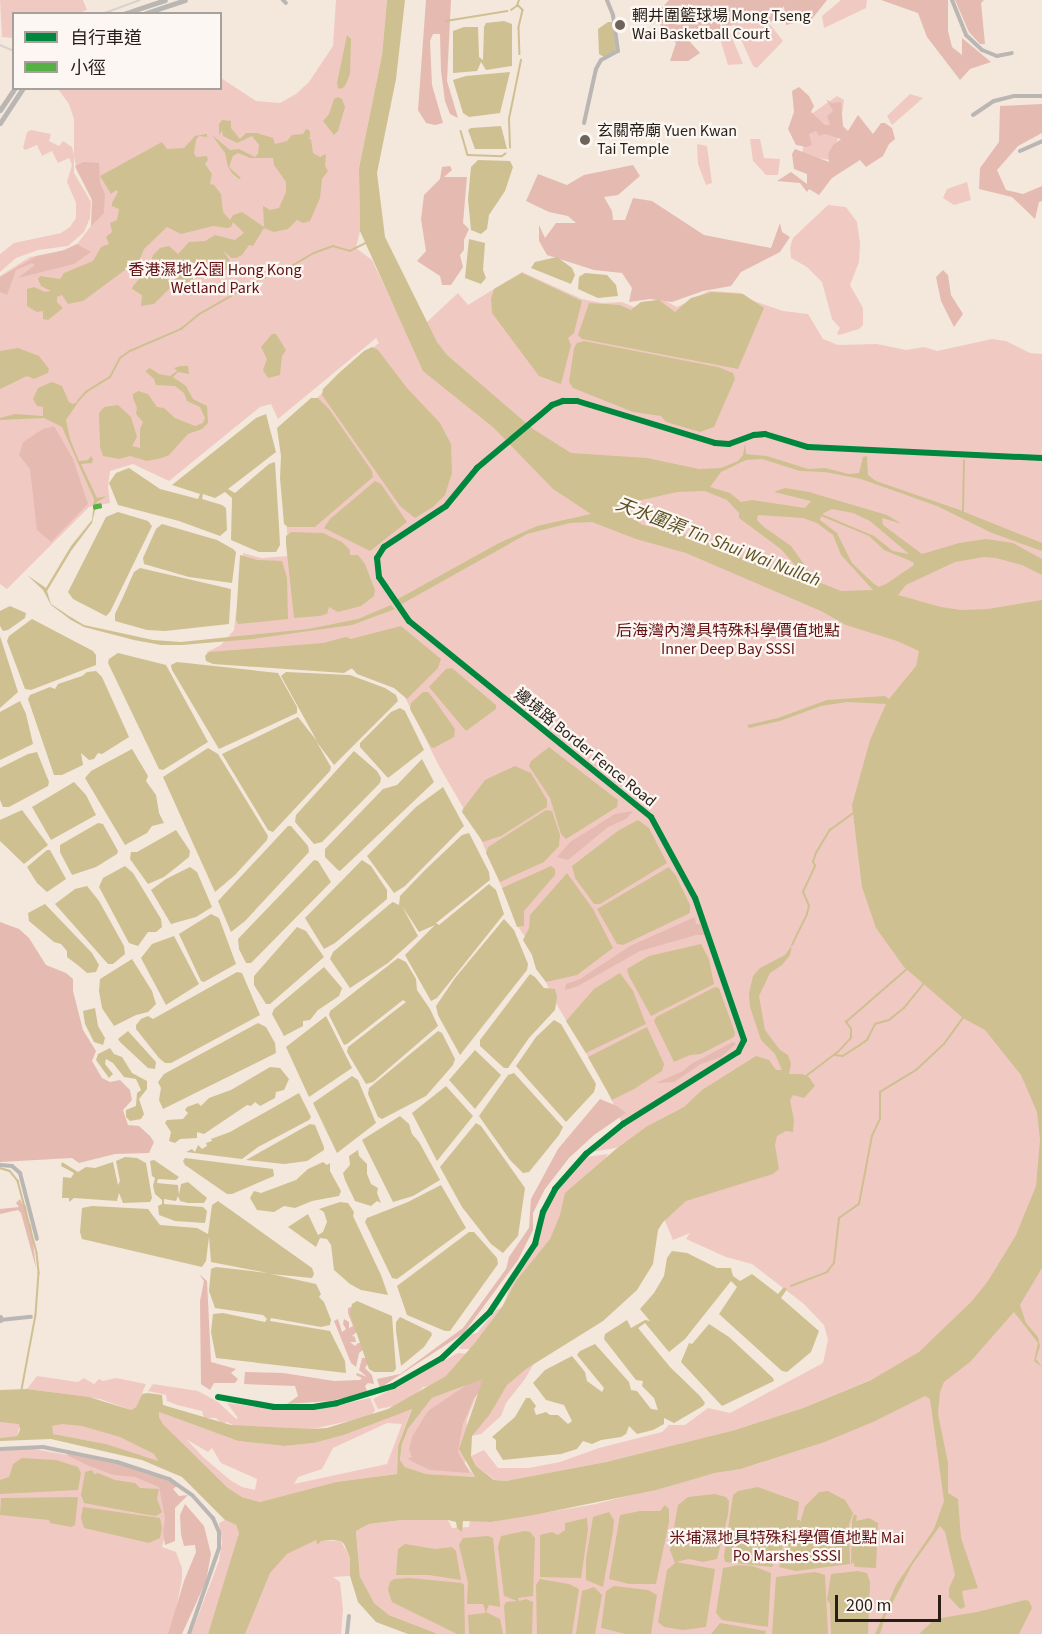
<!DOCTYPE html>
<meta charset="utf-8">
<style>
body{margin:0}
#map{position:relative;width:1042px;height:1634px;overflow:hidden;background:#f4e7dc;font-family:"Source Sans 3","Noto Sans TC",sans-serif}
div>[style]{position:absolute}
.green>*{inset:0;background:#f0cac2}
.forest>*{inset:0;background:#e5bab1}
.water>*{inset:0;background:#cec091}
.stream>*{height:1.5px;margin:-0.75px;padding:0 0.75px;transform-origin:0.75px;border-radius:0.75px;background:#cec091}
.street>*{height:4px;margin:-2px;padding:0 2px;transform-origin:2px;border-radius:2px;background:#bab6b4}
.secondary>*{height:5px;margin:-2.5px;padding:0 2.5px;transform-origin:2.5px;border-radius:2.5px;background:#bab6b4}
.primary>*{height:5px;margin:-2.5px;padding:0 2.5px;transform-origin:2.5px;border-radius:2.5px;background:#bab6b4}
.tram>*{height:1.5px;margin:-0.75px;padding:0 0.75px;transform-origin:0.75px;border-radius:0.75px;background:#d7d3cf}
.quiet>*{height:4.5px;margin-top:-2.25px;transform-origin:0;background:repeating-linear-gradient(90deg,#56b145 0 9px,transparent 0 13.5px)}
.cycleway>*{height:6px;margin:-3px;padding:0 3px;transform-origin:3px;border-radius:3px;background:#00873e}
.dots>*{width:16px;height:16px;translate:-50% -50%;box-sizing:border-box;border:3px solid #fcf7f3;border-radius:50%}
span{translate:-50% -50%;white-space:nowrap;text-align:center;line-height:1.15;-webkit-text-stroke:4.5px #fcf7f3;paint-order:stroke}
.poi-label{font-size:16px;color:#271e17}
.left{translate:0 -50%;text-align:left}
.park-label{font-size:16px;color:#621012}
.street-label{font-size:16px;color:#271e17}
.water-label{font-size:18px;color:#5b5120;font-style:italic}
.legend{position:absolute;left:12px;top:12px;width:210px;height:78px;box-sizing:border-box;background:#fcf7f3;border:2px solid #a7a09b;margin:0;padding:8px 10px;list-style:none;font-size:18px;color:#271e17}
.legend li{display:flex;align-items:center;gap:12px;height:30px}
.legend b{width:30px;border:2px solid #a7a09b}
.scale{position:absolute;left:835px;top:1595px;width:106px;height:27px;box-sizing:border-box;border:3px solid #271e17;border-top:0;padding-left:8px;font-size:18px;line-height:21px;white-space:nowrap;color:#271e17;-webkit-text-stroke:4px #fcf7f3;paint-order:stroke}
</style>
<div id="map">
<div class="green">
<i style="clip-path:polygon(0 0,83px 0,87px 10px,79px 13px,14px 14px,13px 38px,2px 37px)"></i>
<i style="clip-path:polygon(336px 0,387px 0,382px 55px,359px 168px,360px 231px,356px 248px,372px 260px,406px 331px,427px 322px,458px 293px,468px 305px,522px 272px,582px 299px,602px 303px,622px 302px,634px 307px,643px 302px,662px 299px,677px 307px,709px 291px,741px 293px,751px 300px,783px 311px,808px 314px,823px 339px,838px 345px,877px 344px,906px 350px,924px 347px,937px 351px,992px 339px,1006px 341px,1030px 353px,1042px 354px,1042px 1634px,438px 1634px,389px 1615px,374px 1603px,364px 1589px,360px 1577px,356px 1531px,369px 1524px,402px 1520px,448px 1520px,452px 1528px,469px 1527px,470px 1520px,491px 1522px,596px 1504px,715px 1473px,741px 1469px,813px 1446px,889px 1414px,875px 1378px,803px 1408px,735px 1430px,606px 1462px,506px 1481px,495px 1480px,476px 1466px,471px 1456px,484px 1450px,498px 1468px,529px 1468px,560px 1462px,599px 1448px,662px 1432px,669px 1425px,685px 1425px,708px 1408px,730px 1413px,823px 1363px,828px 1340px,824px 1325px,804px 1304px,752px 1264px,726px 1257px,686px 1239px,690px 1233px,673px 1240px,662px 1214px,621px 1147px,592px 1152px,600px 1140px,624px 1128px,605px 1085px,554px 1000px,526px 938px,520px 930px,479px 835px,439px 766px,401px 689px,346px 667px,206px 657px,207px 652px,221px 645px,234px 630px,243px 553px,262px 558px,289px 556px,285px 506px,314px 401px,346px 369px,379px 343px,376px 338px,278px 419px,271px 404px,260px 407px,169px 481px,133px 464px,110px 471px,108px 487px,110px 503px,89px 507px,7px 589px,0 584px,0 276px,30px 257px,61px 251px,77px 244px,91px 226px,93px 209px,91px 196px,77px 171px,74px 156px,74px 173px,91px 202px,90px 218px,84px 232px,68px 246px,38px 250px,16px 258px,0 272px,0 254px,14px 243px,61px 233px,70px 227px,76px 218px,76px 203px,67px 182px,72px 165px,69px 158px,58px 163px,52px 151px,42px 156px,37px 145px,25px 150px,23px 148px,27px 132px,31px 130px,51px 134px,49px 141px,59px 146px,63px 141px,72px 147px,74px 155px,74px 119px,69px 104px,58px 89px,220px 88px,221px 78px,256px 101px,280px 103px,296px 94px,309px 82px,333px 46px)"></i>
<i style="clip-path:polygon(841px 0,867px 0,866px 8px,824px 28px,822px 16px)"></i>
<i style="clip-path:polygon(754px 4px,783px 41px,757px 68px,753px 66px,730px 15px)"></i>
<i style="clip-path:polygon(728px 28px,743px 64px,728px 65px,718px 32px)"></i>
<i style="clip-path:polygon(910px 94px,923px 98px,892px 125px,887px 116px)"></i>
<i style="clip-path:polygon(837px 96px,844px 100px,839px 136px,830px 160px,802px 155px,807px 117px)"></i>
<i style="clip-path:polygon(750px 139px,760px 139px,764px 158px,780px 159px,778px 175px,766px 175px,753px 161px)"></i>
<i style="clip-path:polygon(697px 144px,707px 146px,712px 183px,706px 185px,698px 164px)"></i>
<i style="clip-path:polygon(967px 182px,971px 200px,954px 205px,943px 198px,947px 189px)"></i>
<i style="clip-path:polygon(828px 205px,846px 207px,857px 222px,860px 243px,859px 262px,850px 285px,863px 308px,863px 325px,859px 329px,839px 335px,837px 333px,840px 328px,832px 319px,822px 282px,807px 267px,791px 258px,790px 248px,793px 238px)"></i>
<i style="clip-path:polygon(608px 1154px,557px 1235px,479px 1349px,459px 1349px,466px 1335px,477px 1333px,496px 1310px,504px 1306px,510px 1284px,534px 1249px,545px 1210px,574px 1164px,586px 1157px)"></i>
<i style="clip-path:polygon(458px 1353px,479px 1355px,438px 1385px,423px 1387px,406px 1404px,378px 1409px,373px 1399px)"></i>
<i style="clip-path:polygon(537px 1358px,525px 1379px,506px 1403px,501px 1416px,481px 1434px,466px 1437px,500px 1383px)"></i>
<i style="clip-path:polygon(37px 1376px,78px 1382px,84px 1378px,94px 1384px,99px 1379px,103px 1381px,116px 1378px,146px 1384px,136px 1407px,131px 1410px,100px 1399px,27px 1389px)"></i>
<i style="clip-path:polygon(483px 1379px,467px 1419px,465px 1464px,475px 1477px,426px 1474px,405px 1467px,400px 1460px,402px 1444px,408px 1429px,432px 1398px)"></i>
<i style="clip-path:polygon(153px 1384px,198px 1391px,218px 1402px,236px 1419px,238px 1418px,227px 1403px,274px 1409px,327px 1408px,370px 1398px,375px 1410px,371px 1416px,308px 1430px,236px 1427px,227px 1422px,222px 1424px,216px 1418px,204px 1418px,202px 1411px,177px 1405px,167px 1401px,166px 1395px,148px 1391px)"></i>
<i style="clip-path:polygon(evenodd,412px 1408px,398px 1446px,397px 1474px,336px 1482px,260px 1502px,242px 1497px,228px 1488px,163px 1424px,159px 1417px,159px 1412px,238px 1441px,284px 1446px,314px 1443px,344px 1435px,412px 1408px,387px 1423px,402px 1424px,387px 1464px,294px 1484px,298px 1477px,322px 1469px,333px 1448px,387px 1423px,412px 1408px,186px 1439px,208px 1452px,212px 1448px,221px 1463px,257px 1479px,255px 1490px,242px 1487px,230px 1480px,204px 1458px,186px 1439px)"></i>
<i style="clip-path:polygon(0 1410px,97px 1424px,154px 1454px,158px 1461px,155px 1462px,106px 1444px,52px 1434px,52px 1426px,51px 1435px,36px 1436px,23px 1435px,25px 1425px,20px 1425px,17px 1436px,0 1438px)"></i>
<i style="clip-path:polygon(28px 1448px,85px 1458px,159px 1479px,167px 1529px,162px 1547px,176px 1552px,182px 1568px,182px 1579px,171px 1634px,0 1634px,0 1450px)"></i>
<i style="clip-path:polygon(225px 1520px,236px 1525px,239px 1533px,226px 1578px,208px 1634px,191px 1634px,219px 1561px,222px 1542px,219px 1523px)"></i>
<i style="clip-path:polygon(316px 1540px,317px 1544px,320px 1541px,341px 1541px,350px 1558px,350px 1576px,333px 1577px,340px 1582px,343px 1610px,341px 1634px,245px 1634px,249px 1621px,247px 1614px,277px 1550px)"></i>
</div>
<div class="forest">
<i style="clip-path:polygon(426px 0,451px 0,447px 81px,458px 118px,450px 114px,445px 101px,441px 71px,440px 34px,433px 34px,430px 41px,432px 85px,443px 123px,435px 125px,426px 123px,418px 110px)"></i>
<i style="clip-path:polygon(669px 0,827px 0,812px 19px,786px 25px,784px 6px,770px 23px,749px 18px,711px 34px,683px 34px,700px 53px,688px 61px,670px 61px,676px 43px,661px 31px,658px 12px)"></i>
<i style="clip-path:polygon(881px 0,948px 0,948px 31px,952px 47px,962px 55px,962px 38px,991px 62px,970px 69px,960px 80px,927px 37px,918px 13px)"></i>
<i style="clip-path:polygon(955px 0,984px 0,981px 3px,985px 44px,980px 44px,969px 32px)"></i>
<i style="clip-path:polygon(799px 87px,809px 96px,814px 106px,811px 112px,825px 125px,830px 125px,827px 116px,833px 111px,826px 99px,831px 103px,841px 102px,843px 126px,848px 131px,858px 115px,873px 134px,881px 123px,885px 123px,892px 128px,895px 139px,889px 144px,883px 156px,866px 167px,860px 160px,832px 178px,819px 195px,809px 189px,807px 192px,800px 183px,777px 181px,791px 172px,807px 184px,807px 174px,794px 169px,792px 154px,795px 149px,829px 162px,828px 154px,833px 145px,841px 139px,825px 134px,819px 136px,816px 131px,809px 134px,812px 145px,807px 147px,796px 145px,788px 129px,794px 112px,792px 91px)"></i>
<i style="clip-path:polygon(1042px 104px,1042px 133px,1018px 146px,997px 170px,1006px 190px,1023px 194px,1042px 186px,1042px 201px,1039px 202px,1035px 219px,1012px 197px,979px 189px,980px 168px,999px 142px,1000px 106px)"></i>
<i style="clip-path:polygon(84px 162px,99px 163px,100px 183px,105px 194px,104px 213px,91px 226px,92px 200px,75px 166px)"></i>
<i style="clip-path:polygon(633px 165px,640px 176px,618px 195px,604px 197px,612px 211px,613px 220px,625px 220px,633px 198px,652px 201px,704px 235px,771px 248px,780px 223px,782px 232px,790px 237px,780px 252px,741px 272px,731px 286px,703px 291px,672px 302px,650px 299px,629px 302px,632px 288px,622px 273px,594px 270px,547px 255px,539px 241px,539px 225px,545px 238px,556px 223px,576px 223px,568px 216px,549px 212px,526px 201px,538px 174px,567px 185px,584px 175px)"></i>
<i style="clip-path:polygon(450px 166px,452px 170px,444px 177px,467px 177px,463px 223px,469px 229px,464px 240px,464px 250px,460px 255px,463px 267px,451px 285px,442px 285px,440px 276px,417px 261px,426px 251px,421px 219px,424px 195px,440px 179px,442px 167px)"></i>
<i style="clip-path:polygon(77px 244px,91px 252px,74px 264px,18px 278px,35px 265px,32px 263px,16px 270px,7px 295px,0 292px,0 277px,37px 256px,65px 250px)"></i>
<i style="clip-path:polygon(943px 270px,948px 275px,951px 295px,963px 314px,954px 327px,941px 301px,936px 277px)"></i>
<i style="clip-path:polygon(54px 426px,73px 459px,88px 504px,51px 542px,37px 530px,30px 469px,19px 455px,23px 442px,43px 429px)"></i>
<i style="clip-path:polygon(633px 811px,626px 819px,608px 827px,568px 860px,557px 857px,570px 842px,615px 814px)"></i>
<i style="clip-path:polygon(695px 917px,696px 924px,700px 924px,705px 935px,696px 935px,640px 951px,578px 986px,565px 990px,566px 984px,580px 979px,630px 946px)"></i>
<i style="clip-path:polygon(0 922px,19px 929px,29px 938px,46px 965px,66px 973px,73px 979px,73px 991px,83px 1030px,96px 1051px,92px 1061px,102px 1078px,110px 1082px,120px 1080px,130px 1090px,132px 1100px,123px 1110px,128px 1125px,139px 1126px,150px 1136px,154px 1142px,149px 1153px,115px 1154px,79px 1163px,72px 1158px,0 1162px)"></i>
<i style="clip-path:polygon(733px 1042px,736px 1044px,721px 1057px,701px 1064px,674px 1082px,656px 1083px,683px 1071px,691px 1064px)"></i>
<i style="clip-path:polygon(600px 1099px,617px 1106px,626px 1113px,594px 1135px,569px 1158px,545px 1189px,533px 1213px,533px 1230px,518px 1260px,464px 1333px,380px 1388px,377px 1379px,400px 1374px,463px 1328px,506px 1269px,509px 1257px,529px 1228px,531px 1199px,558px 1149px)"></i>
<i style="clip-path:polygon(20px 1199px,23px 1205px,26px 1206px,28px 1222px,31px 1225px,36px 1268px,21px 1213px,18px 1210px,0 1214px,0 1209px,19px 1207px,16px 1203px)"></i>
<i style="clip-path:polygon(199px 1274px,207px 1281px,211px 1362px,236px 1369px,231px 1373px,238px 1379px,235px 1383px,214px 1383px,210px 1390px,201px 1384px,200px 1301px,204px 1281px)"></i>
<i style="clip-path:polygon(352px 1307px,358px 1331px,352px 1336px,355px 1337px,356px 1342px,350px 1342px,355px 1346px,358px 1343px,362px 1343px,364px 1349px,359px 1353px,356px 1367px,351px 1363px,334px 1321px,338px 1319px,342px 1332px,346px 1329px,343px 1324px,344px 1319px,349px 1322px,349px 1328px,353px 1326px,348px 1313px,348px 1308px)"></i>
<i style="clip-path:polygon(362px 1358px,367px 1358px,369px 1362px,365px 1368px,372px 1375px,374px 1384px,368px 1383px,365px 1386px,367px 1391px,363px 1394px,330px 1401px,287px 1404px,298px 1396px,295px 1386px,244px 1384px,245px 1372px,283px 1373px,334px 1381px,360px 1380px,362px 1378px,356px 1375px,357px 1373px,367px 1377px,359px 1370px)"></i>
<i style="clip-path:polygon(485px 1378px,482px 1390px,474px 1398px,463px 1424px,460px 1439px,458px 1452px,470px 1473px,430px 1470px,411px 1461px,408px 1458px,412px 1457px,409px 1450px,412px 1437px,428px 1411px,475px 1379px)"></i>
<i style="clip-path:polygon(68px 1450px,91px 1458px,116px 1461px,167px 1480px,177px 1486px,173px 1489px,179px 1496px,188px 1495px,175px 1508px,175px 1541px,165px 1545px,163px 1532px,165px 1518px,159px 1487px,135px 1477px,114px 1475px,87px 1465px,67px 1455px)"></i>
<i style="clip-path:polygon(185px 1504px,204px 1526px,211px 1554px,206px 1581px,182px 1634px,168px 1634px,184px 1581px,196px 1552px,195px 1545px,184px 1546px,181px 1534px,180px 1515px)"></i>
</div>
<div class="water">
<i style="clip-path:polygon(evenodd,387px 0,405px 0,396px 79px,377px 173px,385px 237px,437px 342px,447px 355px,533px 429px,571px 453px,647px 458px,699px 469px,721px 468px,738px 461px,743px 455px,745px 443px,746px 454px,767px 456px,808px 469px,825px 468px,849px 474px,859px 473px,863px 457px,867px 456px,868px 475px,876px 481px,957px 509px,1042px 543px,1042px 551px,992px 533px,937px 506px,861px 479px,825px 472px,800px 471px,762px 459px,746px 460px,721px 472px,710px 487px,730px 493px,741px 502px,752px 500px,805px 508px,811px 501px,774px 492px,785px 488px,809px 492px,887px 515px,902px 524px,882px 518px,883px 525px,922px 554px,959px 543px,986px 539px,1013px 543px,1042px 559px,1042px 575px,1022px 565px,996px 558px,984px 557px,955px 562px,906px 585px,898px 595px,941px 607px,961px 610px,988px 609px,1042px 600px,1042px 1268px,1020px 1305px,1026px 1323px,1038px 1337px,1040px 1346px,1036px 1359px,1042px 1367px,1034px 1361px,1038px 1343px,1014px 1312px,970px 1362px,944px 1382px,940px 1392px,938px 1414px,948px 1463px,948px 1493px,958px 1499px,961px 1538px,978px 1588px,962px 1591px,965px 1607px,960px 1609px,949px 1597px,949px 1588px,955px 1575px,945px 1532px,940px 1526px,912px 1565px,885px 1617px,880px 1634px,875px 1634px,896px 1585px,934px 1529px,944px 1501px,930px 1399px,925px 1396px,873px 1422px,822px 1443px,741px 1469px,715px 1473px,656px 1490px,534px 1515px,491px 1522px,463px 1521px,462px 1532px,457px 1528px,456px 1522px,448px 1520px,402px 1520px,369px 1524px,356px 1531px,360px 1577px,374px 1603px,389px 1615px,438px 1634px,408px 1634px,376px 1622px,358px 1602px,350px 1576px,350px 1558px,344px 1544px,341px 1541px,332px 1540px,321px 1541px,317px 1545px,316px 1540px,287px 1554px,270px 1573px,245px 1634px,208px 1634px,239px 1533px,236px 1525px,225px 1520px,182px 1477px,142px 1460px,51px 1439px,0 1441px,0 1438px,17px 1436px,20px 1430px,19px 1424px,0 1422px,0 1390px,27px 1389px,89px 1397px,131px 1410px,136px 1407px,142px 1394px,148px 1393px,162px 1395px,163px 1405px,231px 1425px,312px 1429px,327px 1428px,388px 1409px,446px 1376px,474px 1344px,502px 1307px,516px 1281px,550px 1239px,560px 1215px,565px 1193px,616px 1149px,646px 1127px,684px 1107px,702px 1090px,756px 1056px,769px 1060px,776px 1070px,782px 1070px,775px 1054px,761px 1040px,750px 1007px,749px 993px,753px 976px,760px 968px,785px 955px,792px 945px,790px 955px,782px 965px,770px 973px,759px 996px,765px 1030px,780px 1050px,788px 1055px,791px 1064px,789px 1074px,802px 1074px,809px 1077px,815px 1086px,804px 1098px,793px 1095px,790px 1100px,794px 1120px,793px 1132px,786px 1131px,777px 1136px,775px 1145px,779px 1169px,773px 1174px,686px 1201px,663px 1222px,658px 1230px,653px 1264px,637px 1290px,603px 1321px,526px 1369px,507px 1385px,490px 1414px,472px 1436px,471px 1456px,476px 1466px,494px 1480px,506px 1481px,606px 1462px,735px 1430px,803px 1408px,871px 1380px,919px 1352px,972px 1301px,988px 1281px,1016px 1235px,1036px 1186px,1040px 1140px,1037px 1112px,1021px 1075px,985px 1030px,963px 1018px,904px 967px,876px 928px,862px 887px,852px 805px,870px 740px,886px 704px,847px 702px,821px 706px,780px 721px,749px 728px,747px 725px,778px 718px,827px 700px,885px 696px,889px 699px,916px 666px,919px 651px,897px 641px,846px 625px,821px 611px,686px 553px,636px 539px,592px 522px,570px 523px,527px 534px,400px 605px,398px 599px,499px 543px,537px 526px,591px 514px,553px 489px,494px 428px,423px 371px,360px 231px,359px 168px,382px 55px,387px 0,705px 491px,727px 500px,739px 513px,739px 518px,782px 550px,806px 578px,754px 563px,695px 537px,643px 525px,630px 517px,620px 505px,677px 492px,705px 491px,387px 0,832px 509px,853px 513px,870px 521px,909px 554px,893px 551px,874px 536px,822px 514px,832px 509px,387px 0,758px 515px,803px 518px,817px 523px,833px 535px,841px 555px,873px 590px,841px 591px,816px 581px,791px 546px,764px 527px,757px 520px,758px 515px,387px 0,821px 516px,869px 536px,884px 550px,913px 562px,914px 565px,886px 584px,879px 587px,874px 584px,852px 563px,837px 533px,820px 520px,821px 516px,387px 0,483px 1379px,459px 1449px,475px 1477px,426px 1474px,405px 1467px,400px 1460px,402px 1444px,408px 1429px,432px 1398px,483px 1379px,387px 0,412px 1409px,398px 1446px,397px 1474px,336px 1482px,260px 1502px,242px 1497px,228px 1488px,163px 1424px,159px 1417px,159px 1412px,238px 1441px,284px 1446px,314px 1443px,344px 1435px,412px 1409px,387px 0,62px 1424px,82px 1426px,120px 1437px,154px 1454px,158px 1461px,106px 1444px,53px 1434px,52px 1426px,62px 1424px)"></i>
<i style="clip-path:polygon(504px 21px,512px 24px,512px 66px,486px 70px,481px 62px,477px 71px,453px 73px,453px 31px,464px 27px,478px 27px,479px 57px,483px 60px,484px 27px,486px 23px)"></i>
<i style="clip-path:polygon(608px 22px,612px 22px,616px 48px,615px 53px,604px 57px,599px 54px,598px 29px)"></i>
<i style="clip-path:polygon(347px 35px,351px 39px,350px 74px,345px 86px,341px 89px,338px 88px,337px 83px)"></i>
<i style="clip-path:polygon(510px 72px,500px 113px,469px 117px,463px 113px,453px 80px,466px 76px)"></i>
<i style="clip-path:polygon(338px 97px,342px 99px,345px 107px,338px 131px,334px 135px,323px 121px,329px 114px,334px 99px)"></i>
<i style="clip-path:polygon(222px 120px,231px 121px,231px 128px,240px 139px,246px 133px,257px 133px,273px 138px,275px 144px,287px 141px,292px 135px,303px 134px,306px 129px,310px 131px,310px 138px,307px 139px,311px 139px,313px 153px,320px 157px,326px 154px,325px 166px,328px 171px,322px 179px,320px 198px,310px 221px,303px 223px,297px 220px,288px 229px,274px 232px,264px 228px,253px 246px,249px 245px,242px 255px,236px 258px,231px 258px,223px 250px,230px 261px,228px 268px,220px 275px,209px 278px,204px 275px,176px 287px,171px 269px,168px 276px,170px 288px,154px 304px,141px 306px,142px 295px,132px 289px,133px 286px,145px 272px,152px 273px,149px 266px,153px 255px,160px 248px,169px 246px,178px 254px,189px 242px,205px 241px,215px 235px,235px 240px,244px 233px,233px 222px,231px 227px,227px 228px,213px 226px,181px 234px,167px 227px,144px 249px,140px 259px,83px 301px,68px 304px,62px 295px,57px 297px,57px 302px,63px 308px,48px 320px,43px 319px,43px 311px,37px 312px,27px 306px,27px 289px,34px 287px,45px 292px,51px 291px,41px 286px,38px 279px,40px 276px,60px 279px,64px 273px,93px 261px,101px 247px,109px 244px,106px 237px,112px 232px,110px 223px,117px 220px,119px 209px,112px 206px,112px 203px,118px 192px,116px 190px,111px 194px,100px 176px,162px 142px,167px 149px,184px 148px,195px 136px,207px 134px,207px 137px,199px 136px,196px 140px,194px 153px,196px 157px,207px 156px,208px 160px,205px 164px,212px 174px,210px 184px,214px 185px,221px 194px,223px 212px,230px 220px,233px 215px,242px 212px,264px 227px,263px 206px,270px 210px,279px 208px,286px 192px,286px 182px,274px 165px,273px 158px,250px 158px,238px 153px,233px 156px,229px 167px,241px 178px,239px 179px,233px 174px,228px 167px,225px 153px,212px 135px,230px 150px,239px 149px,255px 157px,258px 154px,259px 145px,252px 136px,237px 143px,223px 136px,222px 131px,219px 135px,219px 124px)"></i>
<i style="clip-path:polygon(501px 126px,507px 149px,475px 149px,468px 130px,471px 128px)"></i>
<i style="clip-path:polygon(478px 160px,510px 161px,513px 167px,505px 191px,489px 215px,487px 229px,481px 234px,471px 230px,468px 199px,471px 167px)"></i>
<i style="clip-path:polygon(469px 239px,485px 243px,483px 270px,486px 278px,481px 284px,465px 278px)"></i>
<i style="clip-path:polygon(557px 257px,572px 268px,575px 275px,571px 284px,531px 268px,535px 262px)"></i>
<i style="clip-path:polygon(522px 273px,582px 301px,574px 333px,568px 338px,571px 345px,561px 384px,539px 376px,492px 313px,491px 299px,494px 289px)"></i>
<i style="clip-path:polygon(585px 273px,607px 275px,616px 285px,618px 296px,598px 298px,578px 289px,579px 277px)"></i>
<i style="clip-path:polygon(712px 292px,743px 294px,764px 308px,738px 369px,582px 339px,578px 335px,589px 303px,620px 305px,631px 310px,641px 302px,659px 300px,675px 312px,691px 298px)"></i>
<i style="clip-path:polygon(272px 334px,276px 334px,286px 350px,282px 356px,280px 375px,268px 378px,263px 370px,267px 359px,261px 347px)"></i>
<i style="clip-path:polygon(584px 341px,718px 367px,733px 373px,735px 379px,714px 427px,700px 432px,666px 422px,661px 416px,633px 412px,573px 388px,569px 382px,574px 348px,577px 343px)"></i>
<i style="clip-path:polygon(372px 347px,378px 350px,407px 388px,440px 423px,451px 444px,452px 473px,445px 495px,433px 507px,415px 518px,400px 506px,322px 395px,323px 389px,339px 373px,364px 351px)"></i>
<i style="clip-path:polygon(18px 348px,39px 356px,49px 369px,48px 373px,34px 379px,27px 376px,0 389px,0 351px)"></i>
<i style="clip-path:polygon(181px 366px,188px 366px,189px 374px,178px 372px,173px 377px,186px 386px,193px 399px,207px 406px,208px 423px,202px 429px,188px 434px,169px 455px,162px 458px,147px 461px,130px 456px,119px 459px,103px 456px,100px 447px,99px 413px,104px 407px,118px 405px,131px 417px,137px 437px,132px 446px,140px 448px,140px 429px,143px 422px,136px 414px,137px 408px,133px 398px,133px 394px,138px 391px,148px 394px,157px 407px,164px 408px,175px 418px,195px 426px,203px 423px,205px 418px,200px 407px,187px 401px,184px 393px,175px 386px,156px 385px,154px 379px,145px 371px,150px 368px,159px 374px,170px 376px,177px 371px,174px 368px)"></i>
<i style="clip-path:polygon(52px 382px,62px 386px,69px 402px,73px 404px,79px 401px,66px 420px,70px 439px,79px 461px,88px 460px,91px 456px,93px 459px,92px 463px,81px 464px,97px 498px,107px 496px,97px 502px,92px 523px,71px 551px,47px 591px,51px 604px,69px 616px,84px 625px,153px 640px,181px 642px,308px 629px,358px 619px,391px 605px,395px 609px,352px 625px,253px 639px,182px 645px,161px 645px,134px 640px,84px 627px,71px 620px,51px 605px,43px 590px,27px 575px,46px 588px,71px 546px,92px 520px,94px 499px,62px 427px,44px 418px,0 420px,0 418px,15px 414px,43px 416px,43px 407px,37px 406px,33px 399px,38px 388px)"></i>
<i style="clip-path:polygon(311px 398px,318px 398px,329px 409px,372px 471px,373px 477px,315px 527px,288px 527px,284px 524px,280px 478px,281px 456px,277px 428px)"></i>
<i style="clip-path:polygon(266px 414px,276px 452px,228px 489px,235px 493px,269px 464px,275px 462px,279px 526px,280px 545px,276px 552px,259px 552px,231px 540px,232px 498px,225px 492px,215px 498px,203px 494px,202px 499px,222px 505px,226px 508px,227px 530px,220px 536px,179px 521px,118px 505px,109px 483px,116px 473px,129px 468px,160px 489px,198px 499px,200px 494px,172px 485px,256px 418px)"></i>
<i style="clip-path:polygon(375px 481px,381px 484px,407px 522px,370px 551px,324px 528px,330px 519px)"></i>
<i style="clip-path:polygon(118px 512px,148px 521px,152px 526px,110px 612px,106px 616px,73px 599px,68px 592px,106px 517px)"></i>
<i style="clip-path:polygon(162px 524px,217px 540px,233px 549px,236px 552px,232px 583px,189px 577px,144px 564px,143px 558px,156px 529px)"></i>
<i style="clip-path:polygon(291px 532px,323px 533px,342px 542px,350px 550px,350px 555px,358px 555px,365px 564px,375px 590px,374px 596px,361px 606px,338px 612px,329px 607px,327px 614px,320px 616px,294px 618px,286px 544px,286px 536px)"></i>
<i style="clip-path:polygon(240px 555px,258px 560px,282px 561px,287px 578px,288px 619px,238px 624px,236px 620px)"></i>
<i style="clip-path:polygon(140px 568px,231px 589px,229px 624px,165px 631px,147px 630px,115px 621px,115px 614px,123px 597px,134px 572px)"></i>
<i style="clip-path:polygon(10px 606px,26px 613px,25px 618px,8px 630px,3px 631px,0 626px,0 611px)"></i>
<i style="clip-path:polygon(32px 619px,93px 651px,96px 655px,96px 665px,31px 690px,25px 689px,7px 641px,9px 636px)"></i>
<i style="clip-path:polygon(401px 626px,441px 659px,438px 668px,407px 699px,394px 688px,357px 674px,352px 668px,344px 673px,213px 664px,206px 661px,205px 656px,209px 652px,323px 643px,346px 637px,351px 639px)"></i>
<i style="clip-path:polygon(0 636px,18px 692px,0 708px)"></i>
<i style="clip-path:polygon(118px 653px,166px 665px,208px 742px,163px 770px,159px 769px,108px 663px,109px 659px)"></i>
<i style="clip-path:polygon(177px 662px,278px 673px,297px 707px,297px 713px,219px 749px,172px 670px,171px 665px)"></i>
<i style="clip-path:polygon(452px 668px,496px 705px,496px 709px,466px 731px,429px 687px,446px 669px)"></i>
<i style="clip-path:polygon(96px 671px,102px 677px,129px 737px,102px 754px,98px 753px,94px 759px,89px 760px,81px 753px,83px 765px,62px 775px,54px 775px,28px 699px,30px 695px,50px 687px,55px 689px,58px 684px,82px 676px,87px 672px)"></i>
<i style="clip-path:polygon(286px 672px,350px 675px,385px 688px,396px 695px,398px 701px,334px 765px,316px 741px,331px 767px,330px 771px,273px 832px,268px 830px,222px 754px,298px 717px,317px 741px,281px 676px)"></i>
<i style="clip-path:polygon(423px 692px,428px 692px,433px 698px,455px 729px,454px 737px,434px 748px,431px 747px,410px 709px,411px 703px)"></i>
<i style="clip-path:polygon(20px 701px,26px 714px,33px 744px,0 760px,0 712px)"></i>
<i style="clip-path:polygon(400px 708px,405px 711px,424px 750px,388px 778px,360px 747px,360px 743px,391px 712px)"></i>
<i style="clip-path:polygon(549px 747px,618px 800px,617px 807px,566px 839px,561px 834px,550px 798px,529px 766px,531px 761px)"></i>
<i style="clip-path:polygon(208px 748px,218px 754px,268px 836px,267px 840px,235px 875px,215px 892px,163px 777px)"></i>
<i style="clip-path:polygon(132px 749px,148px 776px,146px 781px,156px 795px,159px 813px,164px 823px,152px 826px,147px 833px,125px 845px,85px 778px,91px 771px)"></i>
<i style="clip-path:polygon(354px 751px,377px 771px,381px 778px,380px 783px,322px 842px,314px 844px,295px 822px,296px 815px)"></i>
<i style="clip-path:polygon(37px 752px,49px 782px,48px 786px,9px 807px,3px 807px,0 800px,0 768px,28px 754px)"></i>
<i style="clip-path:polygon(422px 759px,434px 782px,340px 871px,338px 870px,325px 857px,325px 849px,383px 789px,397px 785px)"></i>
<i style="clip-path:polygon(515px 766px,531px 773px,547px 800px,547px 807px,501px 836px,483px 842px,462px 812px,463px 809px,485px 780px)"></i>
<i style="clip-path:polygon(74px 782px,86px 795px,96px 815px,51px 840px,32px 807px)"></i>
<i style="clip-path:polygon(443px 787px,464px 826px,405px 886px,394px 893px,367px 856px,416px 807px)"></i>
<i style="clip-path:polygon(22px 810px,48px 845px,24px 864px,0 841px,0 820px)"></i>
<i style="clip-path:polygon(546px 810px,552px 811px,560px 835px,559px 846px,544px 862px,500px 882px,486px 853px,488px 847px)"></i>
<i style="clip-path:polygon(638px 820px,649px 828px,667px 863px,600px 904px,594px 904px,575px 878px,572px 866px,619px 830px)"></i>
<i style="clip-path:polygon(98px 823px,103px 824px,118px 851px,117px 854px,96px 867px,72px 875px,60px 852px,60px 845px)"></i>
<i style="clip-path:polygon(288px 826px,291px 826px,308px 846px,309px 852px,245px 921px,231px 932px,218px 901px)"></i>
<i style="clip-path:polygon(176px 830px,190px 851px,189px 857px,164px 877px,148px 884px,130px 859px,131px 852px,137px 852px)"></i>
<i style="clip-path:polygon(469px 833px,489px 872px,490px 880px,436px 923px,439px 925px,489px 884px,496px 890px,504px 914px,437px 998px,431px 1001px,405px 955px,435px 925px,419px 932px,402px 906px,418px 936px,388px 963px,350px 988px,330px 959px,333px 952px,390px 904px,393px 902px,399px 905px,400px 896px,425px 870px,462px 835px)"></i>
<i style="clip-path:polygon(47px 850px,50px 850px,66px 879px,47px 892px,37px 883px,27px 867px)"></i>
<i style="clip-path:polygon(314px 860px,318px 861px,331px 882px,251px 963px,246px 963px,239px 949px,238px 939px)"></i>
<i style="clip-path:polygon(362px 860px,371px 866px,387px 890px,387px 899px,335px 943px,324px 949px,305px 918px)"></i>
<i style="clip-path:polygon(125px 866px,133px 873px,161px 919px,162px 927px,156px 932px,148px 932px,138px 946px,129px 943px,99px 887px,103px 878px)"></i>
<i style="clip-path:polygon(551px 866px,555px 869px,555px 875px,524px 911px,524px 926px,517px 927px,502px 888px)"></i>
<i style="clip-path:polygon(190px 867px,197px 872px,212px 907px,196px 917px,171px 924px,151px 890px,166px 879px)"></i>
<i style="clip-path:polygon(669px 867px,676px 876px,690px 905px,690px 913px,623px 945px,617px 944px,597px 909px)"></i>
<i style="clip-path:polygon(567px 873px,593px 909px,613px 948px,577px 975px,546px 982px,536px 969px,532px 955px,523px 940px,529px 928px,530px 915px)"></i>
<i style="clip-path:polygon(87px 886px,99px 901px,124px 946px,125px 954px,113px 964px,108px 964px,55px 904px,75px 889px)"></i>
<i style="clip-path:polygon(45px 904px,92px 953px,99px 965px,96px 972px,87px 973px,79px 966px,67px 957px,67px 951px,61px 944px,54px 942px,29px 921px,28px 913px)"></i>
<i style="clip-path:polygon(211px 914px,219px 918px,236px 964px,204px 982px,201px 981px,179px 934px)"></i>
<i style="clip-path:polygon(504px 919px,514px 930px,528px 964px,527px 970px,460px 1055px,438px 1015px,436px 1006px,455px 978px)"></i>
<i style="clip-path:polygon(297px 927px,306px 931px,324px 957px,270px 1004px,266px 1004px,254px 985px,254px 976px)"></i>
<i style="clip-path:polygon(174px 936px,199px 984px,166px 1005px,141px 958px,152px 944px)"></i>
<i style="clip-path:polygon(701px 944px,709px 959px,714px 984px,651px 1016px,629px 976px,627px 969px,649px 956px)"></i>
<i style="clip-path:polygon(398px 958px,406px 962px,416px 979px,417px 990px,430px 1009px,438px 1026px,373px 1082px,366px 1084px,347px 1052px,348px 1047px,406px 1002px,403px 1000px,347px 1044px,344px 1045px,329px 1015px,330px 1011px)"></i>
<i style="clip-path:polygon(132px 959px,152px 991px,156px 1004px,148px 1012px,136px 1015px,114px 1026px,102px 1008px,99px 991px,100px 979px)"></i>
<i style="clip-path:polygon(324px 967px,342px 988px,339px 996px,318px 1010px,310px 1020px,303px 1021px,303px 1026px,284px 1036px,272px 1014px,274px 1009px)"></i>
<i style="clip-path:polygon(237px 972px,242px 973px,260px 1015px,171px 1063px,165px 1063px,159px 1058px,136px 1029px,136px 1025px,141px 1019px,148px 1016px,153px 1019px)"></i>
<i style="clip-path:polygon(620px 973px,633px 991px,646px 1024px,586px 1053px,566px 1021px,594px 989px)"></i>
<i style="clip-path:polygon(530px 974px,535px 977px,544px 988px,555px 989px,557px 997px,555px 1010px,529px 1038px,508px 1068px,504px 1068px,480px 1046px,480px 1040px)"></i>
<i style="clip-path:polygon(715px 987px,719px 988px,735px 1033px,734px 1037px,701px 1054px,690px 1055px,674px 1062px,654px 1021px,656px 1017px)"></i>
<i style="clip-path:polygon(95px 1008px,98px 1026px,105px 1038px,103px 1045px,94px 1042px,85px 1024px,83px 1011px)"></i>
<i style="clip-path:polygon(326px 1016px,352px 1068px,309px 1097px,286px 1047px)"></i>
<i style="clip-path:polygon(554px 1020px,561px 1024px,596px 1084px,594px 1092px,566px 1122px,516px 1066px,536px 1037px)"></i>
<i style="clip-path:polygon(258px 1023px,266px 1027px,275px 1043px,276px 1053px,163px 1109px,159px 1100px,161px 1088px,158px 1082px,164px 1074px)"></i>
<i style="clip-path:polygon(647px 1027px,664px 1064px,662px 1071px,634px 1089px,612px 1100px,588px 1057px)"></i>
<i style="clip-path:polygon(128px 1031px,156px 1062px,155px 1069px,148px 1068px,120px 1042px,118px 1039px)"></i>
<i style="clip-path:polygon(438px 1031px,442px 1033px,455px 1059px,453px 1065px,426px 1096px,382px 1119px,378px 1117px,368px 1094px,369px 1088px)"></i>
<i style="clip-path:polygon(110px 1048px,114px 1054px,122px 1057px,132px 1073px,147px 1081px,147px 1089px,139px 1099px,144px 1114px,141px 1119px,130px 1121px,126px 1117px,126px 1110px,136px 1106px,137px 1093px,141px 1090px,136px 1079px,124px 1077px,113px 1063px,106px 1059px,105px 1064px,113px 1074px,109px 1078px,96px 1060px,98px 1054px)"></i>
<i style="clip-path:polygon(475px 1050px,501px 1075px,475px 1109px,449px 1080px)"></i>
<i style="clip-path:polygon(270px 1067px,280px 1068px,289px 1079px,284px 1090px,276px 1092px,275px 1098px,260px 1106px,255px 1102px,251px 1106px,247px 1105px,204px 1134px,197px 1132px,197px 1138px,180px 1139px,175px 1143px,169px 1141px,171px 1132px,165px 1123px,167px 1120px,183px 1119px,188px 1113px,185px 1110px,187px 1107px,198px 1103px,201px 1106px,209px 1098px,231px 1090px)"></i>
<i style="clip-path:polygon(514px 1073px,563px 1127px,559px 1135px,529px 1172px,523px 1173px,510px 1160px,479px 1116px,508px 1075px)"></i>
<i style="clip-path:polygon(352px 1076px,358px 1080px,376px 1123px,337px 1153px,313px 1103px)"></i>
<i style="clip-path:polygon(446px 1086px,473px 1116px,437px 1161px,412px 1113px)"></i>
<i style="clip-path:polygon(299px 1093px,311px 1117px,309px 1120px,258px 1147px,242px 1159px,186px 1152px,192px 1149px,195px 1152px,198px 1145px,202px 1149px,207px 1146px,206px 1143px,212px 1141px,211px 1139px,230px 1132px)"></i>
<i style="clip-path:polygon(400px 1116px,409px 1124px,412px 1134px,419px 1142px,440px 1180px,413px 1196px,393px 1202px,362px 1140px)"></i>
<i style="clip-path:polygon(476px 1123px,481px 1126px,525px 1188px,518px 1236px,503px 1253px,491px 1244px,462px 1207px,440px 1167px)"></i>
<i style="clip-path:polygon(310px 1124px,315px 1125px,324px 1147px,324px 1150px,307px 1161px,284px 1164px,246px 1160px)"></i>
<i style="clip-path:polygon(358px 1150px,359px 1156px,367px 1164px,367px 1174px,371px 1184px,378px 1188px,377px 1193px,381px 1203px,377px 1201px,371px 1206px,355px 1201px,345px 1180px,343px 1173px,350px 1165px,349px 1156px)"></i>
<i style="clip-path:polygon(125px 1157px,137px 1158px,146px 1163px,152px 1198px,150px 1202px,123px 1203px,119px 1193px,117px 1201px,74px 1198px,69px 1202px,69px 1198px,62px 1198px,63px 1177px,71px 1178px,74px 1173px,61px 1166px,62px 1162px,78px 1172px,86px 1167px,95px 1168px,113px 1162px,118px 1185px,120px 1181px,116px 1161px)"></i>
<i style="clip-path:polygon(185px 1158px,273px 1169px,274px 1176px,232px 1194px,227px 1194px,185px 1165px,183px 1161px)"></i>
<i style="clip-path:polygon(154px 1160px,179px 1177px,176px 1180px,158px 1179px,157px 1183px,178px 1185px,179px 1195px,181px 1184px,188px 1182px,207px 1198px,204px 1203px,188px 1203px,180px 1201px,178px 1196px,176px 1201px,164px 1199px,164px 1204px,203px 1207px,207px 1211px,205px 1223px,175px 1221px,159px 1215px,158px 1206px,162px 1204px,162px 1200px,155px 1194px,153px 1186px,155px 1178px,152px 1176px,150px 1161px)"></i>
<i style="clip-path:polygon(323px 1162px,327px 1165px,330px 1163px,330px 1171px,341px 1191px,339px 1196px,312px 1201px,295px 1208px,284px 1206px,274px 1212px,257px 1210px,250px 1198px,254px 1191px,261px 1193px,296px 1180px,308px 1169px)"></i>
<i style="clip-path:polygon(441px 1185px,466px 1228px,397px 1279px,392px 1278px,365px 1222px,367px 1218px,408px 1202px)"></i>
<i style="clip-path:polygon(218px 1201px,312px 1268px,314px 1274px,312px 1278px,271px 1274px,316px 1284px,321px 1294px,319px 1297px,324px 1302px,331px 1320px,330px 1325px,321px 1327px,271px 1318px,270px 1321px,330px 1331px,345px 1361px,346px 1373px,216px 1358px,211px 1332px,213px 1314px,223px 1313px,265px 1322px,267px 1319px,263px 1315px,215px 1308px,209px 1291px,211px 1269px,216px 1267px,268px 1273px,211px 1262px,209px 1237px,206px 1261px,202px 1267px,82px 1239px,80px 1232px,82px 1208px,92px 1206px,148px 1209px,160px 1225px,197px 1228px,208px 1234px,212px 1205px)"></i>
<i style="clip-path:polygon(340px 1202px,348px 1203px,354px 1212px,353px 1216px,381px 1275px,388px 1295px,361px 1290px,350px 1284px,334px 1270px,331px 1245px,327px 1239px,320px 1238px,316px 1247px,288px 1227px,308px 1214px,318px 1235px,323px 1232px,327px 1222px,324px 1212px,319px 1209px)"></i>
<i style="clip-path:polygon(469px 1232px,474px 1232px,497px 1258px,498px 1264px,450px 1331px,445px 1331px,407px 1315px,397px 1286px)"></i>
<i style="clip-path:polygon(672px 1251px,687px 1253px,717px 1268px,731px 1268px,733px 1276px,740px 1281px,752px 1274px,778px 1294px,784px 1287px,787px 1289px,781px 1298px,819px 1331px,811px 1352px,787px 1372px,782px 1371px,719px 1314px,737px 1287px,731px 1281px,685px 1339px,669px 1352px,645px 1323px,638px 1328px,670px 1367px,700px 1396px,705px 1403px,703px 1406px,674px 1423px,664px 1418px,664px 1424px,653px 1430px,637px 1434px,629px 1426px,626px 1434px,621px 1437px,601px 1440px,592px 1444px,583px 1441px,577px 1449px,561px 1454px,503px 1460px,496px 1449px,496px 1440px,492px 1437px,515px 1417px,526px 1398px,530px 1398px,536px 1406px,534px 1409px,536px 1415px,546px 1412px,550px 1415px,558px 1415px,568px 1424px,572px 1421px,564px 1405px,546px 1400px,533px 1383px,545px 1370px,572px 1356px,585px 1372px,587px 1381px,602px 1392px,604px 1388px,577px 1355px,580px 1351px,595px 1344px,629px 1382px,631px 1390px,637px 1391px,651px 1409px,658px 1410px,654px 1398px,642px 1386px,643px 1381px,636px 1380px,604px 1339px,605px 1334px,627px 1320px,631px 1328px,645px 1320px,650px 1321px,640px 1309px,654px 1293px,664px 1276px,667px 1258px)"></i>
<i style="clip-path:polygon(357px 1301px,392px 1316px,396px 1369px,393px 1372px,374px 1372px,369px 1369px,350px 1314px,352px 1304px)"></i>
<i style="clip-path:polygon(400px 1317px,431px 1332px,432px 1335px,424px 1347px,401px 1366px,396px 1331px,396px 1322px)"></i>
<i style="clip-path:polygon(709px 1324px,729px 1337px,773px 1378px,774px 1381px,722px 1406px,681px 1362px,689px 1343px,692px 1344px)"></i>
<i style="clip-path:polygon(22px 1458px,56px 1460px,78px 1467px,81px 1473px,78px 1490px,0 1494px,0 1480px,9px 1477px,13px 1464px)"></i>
<i style="clip-path:polygon(92px 1470px,94px 1474px,98px 1473px,115px 1480px,135px 1483px,140px 1488px,159px 1489px,157px 1499px,162px 1512px,156px 1516px,143px 1514px,84px 1503px,81px 1495px,85px 1472px)"></i>
<i style="clip-path:polygon(758px 1487px,799px 1502px,797px 1520px,800px 1520px,800px 1523px,805px 1506px,819px 1492px,828px 1491px,845px 1500px,853px 1513px,849px 1525px,850px 1564px,796px 1571px,779px 1567px,783px 1557px,779px 1560px,795px 1526px,772px 1567px,725px 1562px,724px 1556px,733px 1495px,738px 1491px)"></i>
<i style="clip-path:polygon(715px 1494px,726px 1497px,729px 1501px,728px 1515px,717px 1559px,703px 1562px,689px 1559px,676px 1562px,715px 1569px,706px 1627px,683px 1630px,664px 1627px,658px 1622px,667px 1570px,675px 1563px,670px 1550px,678px 1505px,688px 1497px)"></i>
<i style="clip-path:polygon(78px 1497px,75px 1525px,71px 1527px,50px 1523px,49px 1520px,0 1515px,1px 1498px)"></i>
<i style="clip-path:polygon(665px 1505px,669px 1509px,669px 1522px,656px 1584px,629px 1584px,609px 1579px,620px 1515px,640px 1511px,660px 1511px)"></i>
<i style="clip-path:polygon(83px 1507px,160px 1518px,162px 1528px,160px 1538px,149px 1543px,84px 1528px,81px 1518px)"></i>
<i style="clip-path:polygon(609px 1512px,614px 1520px,613px 1531px,603px 1587px,586px 1580px,586px 1559px,593px 1517px)"></i>
<i style="clip-path:polygon(854px 1514px,857px 1516px,856px 1521px,869px 1518px,878px 1523px,876px 1568px,855px 1567px,853px 1562px,851px 1565px,852px 1520px)"></i>
<i style="clip-path:polygon(587px 1518px,588px 1530px,581px 1578px,540px 1577px,540px 1535px,552px 1532px,558px 1535px,565px 1530px,565px 1523px)"></i>
<i style="clip-path:polygon(525px 1531px,530px 1532px,535px 1538px,533px 1596px,518px 1598px,519px 1601px,526px 1599px,533px 1602px,532px 1634px,506px 1634px,504px 1606px,506px 1602px,517px 1601px,504px 1596px,498px 1547px,501px 1536px)"></i>
<i style="clip-path:polygon(488px 1536px,493px 1538px,500px 1604px,500px 1607px,489px 1605px,486px 1612px,500px 1619px,503px 1634px,469px 1634px,468px 1615px,485px 1613px,485px 1610px,483px 1604px,467px 1604px,468px 1583px,459px 1545px,463px 1538px)"></i>
<i style="clip-path:polygon(405px 1544px,435px 1549px,452px 1547px,456px 1551px,461px 1580px,429px 1575px,396px 1575px,398px 1549px)"></i>
<i style="clip-path:polygon(739px 1565px,753px 1566px,771px 1573px,768px 1627px,722px 1620px,716px 1613px,723px 1568px)"></i>
<i style="clip-path:polygon(858px 1571px,867px 1573px,870px 1582px,868px 1634px,831px 1634px,830px 1604px,827px 1600px,831px 1574px)"></i>
<i style="clip-path:polygon(815px 1572px,825px 1575px,828px 1634px,772px 1634px,776px 1577px)"></i>
<i style="clip-path:polygon(410px 1578px,462px 1583px,464px 1585px,465px 1634px,457px 1634px,392px 1602px,388px 1590px,390px 1582px,394px 1579px)"></i>
<i style="clip-path:polygon(540px 1579px,569px 1584px,579px 1589px,572px 1634px,537px 1634px,536px 1585px)"></i>
<i style="clip-path:polygon(614px 1586px,648px 1590px,657px 1595px,651px 1634px,626px 1634px,601px 1628px,606px 1591px)"></i>
<i style="clip-path:polygon(594px 1587px,602px 1595px,595px 1634px,576px 1634px,582px 1591px)"></i>
<i style="clip-path:polygon(1025px 1600px,1029px 1601px,1032px 1608px,1019px 1634px,919px 1634px,935px 1619px,977px 1612px)"></i>
<i style="clip-path:polygon(720px 1623px,766px 1631px,765px 1634px,711px 1634px)"></i>
</div>
<div class="stream">
<i style="left:518px;top:5px;width:7px;rotate:45deg"></i>
<i style="left:523px;top:10px;width:18px;rotate:103deg"></i>
<i style="left:519px;top:28px;width:26px;rotate:88deg"></i>
<i style="left:511px;top:10px;width:7px;rotate:-34deg"></i>
<i style="left:517px;top:6px;width:6px;rotate:-72deg"></i>
<i style="left:446px;top:21px;width:62px;rotate:-9.3deg"></i>
<i style="left:461px;top:131px;width:25px;rotate:74deg"></i>
<i style="left:468px;top:155px;width:34px;rotate:2deg"></i>
<i style="left:502px;top:156px;width:4px;rotate:-34deg"></i>
<i style="left:510px;top:148px;width:29px;rotate:-92deg"></i>
<i style="left:509px;top:119px;width:60px;rotate:-78.5deg"></i>
<i style="left:78px;top:401px;width:12px;rotate:-48deg"></i>
<i style="left:86px;top:392px;width:28px;rotate:-32deg"></i>
<i style="left:110px;top:377px;width:21px;rotate:-62deg"></i>
<i style="left:120px;top:358px;width:12px;rotate:-35deg"></i>
<i style="left:130px;top:351px;width:56px;rotate:-23.3deg"></i>
<i style="left:181px;top:329px;width:22px;rotate:-39deg"></i>
<i style="left:198px;top:315px;width:70px;rotate:-29.8deg"></i>
<i style="left:259px;top:280px;width:30px;rotate:-21deg"></i>
<i style="left:287px;top:269px;width:31px;rotate:-31deg"></i>
<i style="left:314px;top:253px;width:20px;rotate:-20deg"></i>
<i style="left:333px;top:246px;width:18px;rotate:16deg"></i>
<i style="left:350px;top:251px;width:18px;rotate:-27deg"></i>
<i style="left:963px;top:512px;width:51px;rotate:-88.9deg"></i>
<i style="left:792px;top:945px;width:34px;rotate:-64deg"></i>
<i style="left:807px;top:914px;width:8px;rotate:-76deg"></i>
<i style="left:809px;top:906px;width:15px;rotate:-113deg"></i>
<i style="left:803px;top:892px;width:29px;rotate:-65deg"></i>
<i style="left:815px;top:866px;width:4px;rotate:-117deg"></i>
<i style="left:813px;top:862px;width:9px;rotate:-72deg"></i>
<i style="left:816px;top:853px;width:27px;rotate:-59deg"></i>
<i style="left:830px;top:830px;width:29px;rotate:-36deg"></i>
<i style="left:835px;top:1055px;width:8px;rotate:7deg"></i>
<i style="left:843px;top:1056px;width:20px;rotate:-33deg"></i>
<i style="left:860px;top:1045px;width:9px;rotate:-36deg"></i>
<i style="left:867px;top:1040px;width:18px;rotate:-63deg"></i>
<i style="left:875px;top:1024px;width:15px;rotate:-16deg"></i>
<i style="left:889px;top:1020px;width:19px;rotate:-39deg"></i>
<i style="left:904px;top:1008px;width:32px;rotate:-51deg"></i>
<i style="left:806px;top:1076px;width:40px;rotate:-37deg"></i>
<i style="left:838px;top:1052px;width:19px;rotate:-47deg"></i>
<i style="left:851px;top:1038px;width:9px;rotate:-90deg"></i>
<i style="left:851px;top:1029px;width:9px;rotate:-126deg"></i>
<i style="left:846px;top:1022px;width:81px;rotate:-41deg"></i>
<i style="left:0;top:1168px;width:10px;rotate:17deg"></i>
<i style="left:10px;top:1171px;width:13px;rotate:51deg"></i>
<i style="left:18px;top:1181px;width:74px;rotate:75.2deg"></i>
<i style="left:37px;top:1253px;width:20px;rotate:84deg"></i>
<i style="left:39px;top:1273px;width:42px;rotate:94.1deg"></i>
<i style="left:36px;top:1315px;width:76px;rotate:100.6deg"></i>
<i style="left:791px;top:1286px;width:39px;rotate:-21deg"></i>
<i style="left:827px;top:1272px;width:11px;rotate:-52deg"></i>
<i style="left:834px;top:1263px;width:45px;rotate:-83.7deg"></i>
<i style="left:839px;top:1218px;width:24px;rotate:-35deg"></i>
<i style="left:859px;top:1204px;width:69px;rotate:-79.2deg"></i>
<i style="left:872px;top:1136px;width:19px;rotate:-65deg"></i>
<i style="left:880px;top:1119px;width:27px;rotate:-90deg"></i>
<i style="left:880px;top:1092px;width:42px;rotate:-31.4deg"></i>
<i style="left:916px;top:1070px;width:38px;rotate:-43deg"></i>
<i style="left:944px;top:1044px;width:32px;rotate:-54deg"></i>
</div>
<div class="street">
<i style="left:283px;top:0;width:4px;rotate:45deg"></i>
<i style="left:952px;top:0;width:38px;rotate:68deg"></i>
<i style="left:966px;top:35px;width:22px;rotate:43deg"></i>
<i style="left:982px;top:50px;width:16px;rotate:22deg"></i>
<i style="left:997px;top:56px;width:15px;rotate:-11deg"></i>
<i style="left:973px;top:115px;width:25px;rotate:-34deg"></i>
<i style="left:994px;top:101px;width:21px;rotate:-14deg"></i>
<i style="left:1014px;top:96px;width:28px"></i>
<i style="left:584px;top:123px;width:55px;rotate:-77.5deg"></i>
<i style="left:596px;top:69px;width:10px;rotate:-61deg"></i>
<i style="left:601px;top:60px;width:19px;rotate:-28deg"></i>
<i style="left:618px;top:51px;width:36px;rotate:-98deg"></i>
<i style="left:613px;top:15px;width:16px;rotate:-112deg"></i>
<i style="left:1020px;top:151px;width:24px;rotate:-24deg"></i>
<i style="left:0;top:1165px;width:12px;rotate:5deg"></i>
<i style="left:12px;top:1166px;width:11px;rotate:41deg"></i>
<i style="left:20px;top:1173px;width:68px;rotate:75.6deg"></i>
<i style="left:0;top:1320px;width:31px;rotate:-6deg"></i>
<i style="left:218px;top:1397px;width:57px;rotate:10.1deg"></i>
<i style="left:274px;top:1407px;width:39px"></i>
<i style="left:313px;top:1407px;width:24px;rotate:-9deg"></i>
<i style="left:337px;top:1403px;width:59px;rotate:-16.9deg"></i>
<i style="left:393px;top:1386px;width:56px;rotate:-29.7deg"></i>
<i style="left:442px;top:1358px;width:66px;rotate:-43.8deg"></i>
<i style="left:490px;top:1312px;width:82px;rotate:-56.5deg"></i>
<i style="left:535px;top:1244px;width:33px;rotate:-76deg"></i>
<i style="left:543px;top:1212px;width:26px;rotate:-62deg"></i>
<i style="left:555px;top:1189px;width:47px;rotate:-48.5deg"></i>
<i style="left:586px;top:1154px;width:48px;rotate:-39deg"></i>
<i style="left:623px;top:1124px;width:136px;rotate:-32.1deg"></i>
<i style="left:738px;top:1052px;width:13px;rotate:-63deg"></i>
<i style="left:744px;top:1040px;width:150px;rotate:-109deg"></i>
<i style="left:695px;top:898px;width:92px;rotate:-118.5deg"></i>
<i style="left:651px;top:817px;width:311px;rotate:-141deg"></i>
<i style="left:409px;top:621px;width:53px;rotate:-124.3deg"></i>
<i style="left:379px;top:577px;width:19px;rotate:-96deg"></i>
<i style="left:377px;top:558px;width:13px;rotate:-58deg"></i>
<i style="left:384px;top:547px;width:74px;rotate:-33.5deg"></i>
<i style="left:446px;top:506px;width:49px;rotate:-50.8deg"></i>
<i style="left:477px;top:468px;width:98px;rotate:-40deg"></i>
<i style="left:552px;top:405px;width:12px;rotate:-20deg"></i>
<i style="left:563px;top:401px;width:14px"></i>
<i style="left:577px;top:401px;width:144px;rotate:16.9deg"></i>
<i style="left:715px;top:443px;width:14px;rotate:4deg"></i>
<i style="left:729px;top:444px;width:27px;rotate:-20deg"></i>
<i style="left:754px;top:435px;width:11px;rotate:-5deg"></i>
<i style="left:765px;top:434px;width:45px;rotate:16.8deg"></i>
<i style="left:808px;top:447px;width:234px;rotate:2.7deg"></i>
<i style="left:0;top:1449px;width:43px;rotate:-2.7deg"></i>
<i style="left:43px;top:1447px;width:76px;rotate:11.5deg"></i>
<i style="left:117px;top:1462px;width:55px;rotate:18.1deg"></i>
<i style="left:169px;top:1479px;width:29px;rotate:35deg"></i>
<i style="left:193px;top:1496px;width:30px;rotate:48deg"></i>
<i style="left:213px;top:1518px;width:15px;rotate:67deg"></i>
<i style="left:219px;top:1532px;width:16px;rotate:90deg"></i>
<i style="left:219px;top:1548px;width:91px;rotate:109.2deg"></i>
<i style="left:347px;top:1634px;width:18px;rotate:-84deg"></i>
</div>
<div class="secondary">
<i style="left:0;top:1317px;width:3px;rotate:90deg"></i>
</div>
<div class="primary">
<i style="left:123px;top:14px;width:44px;rotate:-18.4deg"></i>
<i style="left:143px;top:14px;width:44px;rotate:-18.4deg"></i>
<i style="left:0;top:110px;width:27px;rotate:-56deg"></i>
<i style="left:0;top:123px;width:42px;rotate:-56.7deg"></i>
</div>
<div class="tram">
<i style="left:102px;top:14px;width:40px;rotate:-20.2deg"></i>
<i style="left:0;top:45px;width:15px;rotate:23deg"></i>
</div>
<div class="quiet">
<i style="left:93px;top:507px;width:9px;rotate:-13deg"></i>
</div>
<div class="cycleway">
<i style="left:218px;top:1397px;width:57px;rotate:10.1deg"></i>
<i style="left:274px;top:1407px;width:39px"></i>
<i style="left:313px;top:1407px;width:24px;rotate:-9deg"></i>
<i style="left:337px;top:1403px;width:59px;rotate:-16.9deg"></i>
<i style="left:393px;top:1386px;width:56px;rotate:-29.7deg"></i>
<i style="left:442px;top:1358px;width:66px;rotate:-43.8deg"></i>
<i style="left:490px;top:1312px;width:82px;rotate:-56.5deg"></i>
<i style="left:535px;top:1244px;width:33px;rotate:-76deg"></i>
<i style="left:543px;top:1212px;width:26px;rotate:-62deg"></i>
<i style="left:555px;top:1189px;width:47px;rotate:-48.5deg"></i>
<i style="left:586px;top:1154px;width:48px;rotate:-39deg"></i>
<i style="left:623px;top:1124px;width:136px;rotate:-32.1deg"></i>
<i style="left:738px;top:1052px;width:13px;rotate:-63deg"></i>
<i style="left:744px;top:1040px;width:150px;rotate:-109deg"></i>
<i style="left:695px;top:898px;width:92px;rotate:-118.5deg"></i>
<i style="left:651px;top:817px;width:311px;rotate:-141deg"></i>
<i style="left:409px;top:621px;width:53px;rotate:-124.3deg"></i>
<i style="left:379px;top:577px;width:19px;rotate:-96deg"></i>
<i style="left:377px;top:558px;width:13px;rotate:-58deg"></i>
<i style="left:384px;top:547px;width:74px;rotate:-33.5deg"></i>
<i style="left:446px;top:506px;width:49px;rotate:-50.8deg"></i>
<i style="left:477px;top:468px;width:98px;rotate:-40deg"></i>
<i style="left:552px;top:405px;width:12px;rotate:-20deg"></i>
<i style="left:563px;top:401px;width:14px"></i>
<i style="left:577px;top:401px;width:144px;rotate:16.9deg"></i>
<i style="left:715px;top:443px;width:14px;rotate:4deg"></i>
<i style="left:729px;top:444px;width:27px;rotate:-20deg"></i>
<i style="left:754px;top:435px;width:11px;rotate:-5deg"></i>
<i style="left:765px;top:434px;width:45px;rotate:16.8deg"></i>
<i style="left:808px;top:447px;width:234px;rotate:2.7deg"></i>
</div>
<div class="dots">
<i style="left:620px;top:25px;background:#6f645c"></i>
<i style="left:585px;top:140px;background:#6f645c"></i>
</div>
<div class="poi-label">
<span class="left" style="left:632px;top:25px">輞井圍籃球場 Mong Tseng<br>Wai Basketball Court</span>
<span class="left" style="left:597px;top:140px">玄關帝廟 Yuen Kwan<br>Tai Temple</span>
</div>
<div class="park-label">
<span style="left:215px;top:279px">香港濕地公園 Hong Kong<br>Wetland Park</span>
<span style="left:728px;top:640px">后海灣內灣具特殊科學價值地點<br>Inner Deep Bay SSSI</span>
<span style="left:787px;top:1547px">米埔濕地具特殊科學價值地點 Mai<br>Po Marshes SSSI</span>
</div>
<div class="street-label">
<span style="left:585px;top:748px;rotate:39deg">邊境路 Border Fence Road</span>
</div>
<div class="water-label">
<span style="left:718px;top:543px;rotate:21deg">天水圍渠 Tin Shui Wai Nullah</span>
</div>
<ul class="legend">
<li><b style="height:8px;background:#00873e"></b>自行車道</li>
<li><b style="height:8px;background:#56b145"></b>小徑</li>
</ul>
<div class="scale">200 m</div>
</div>
